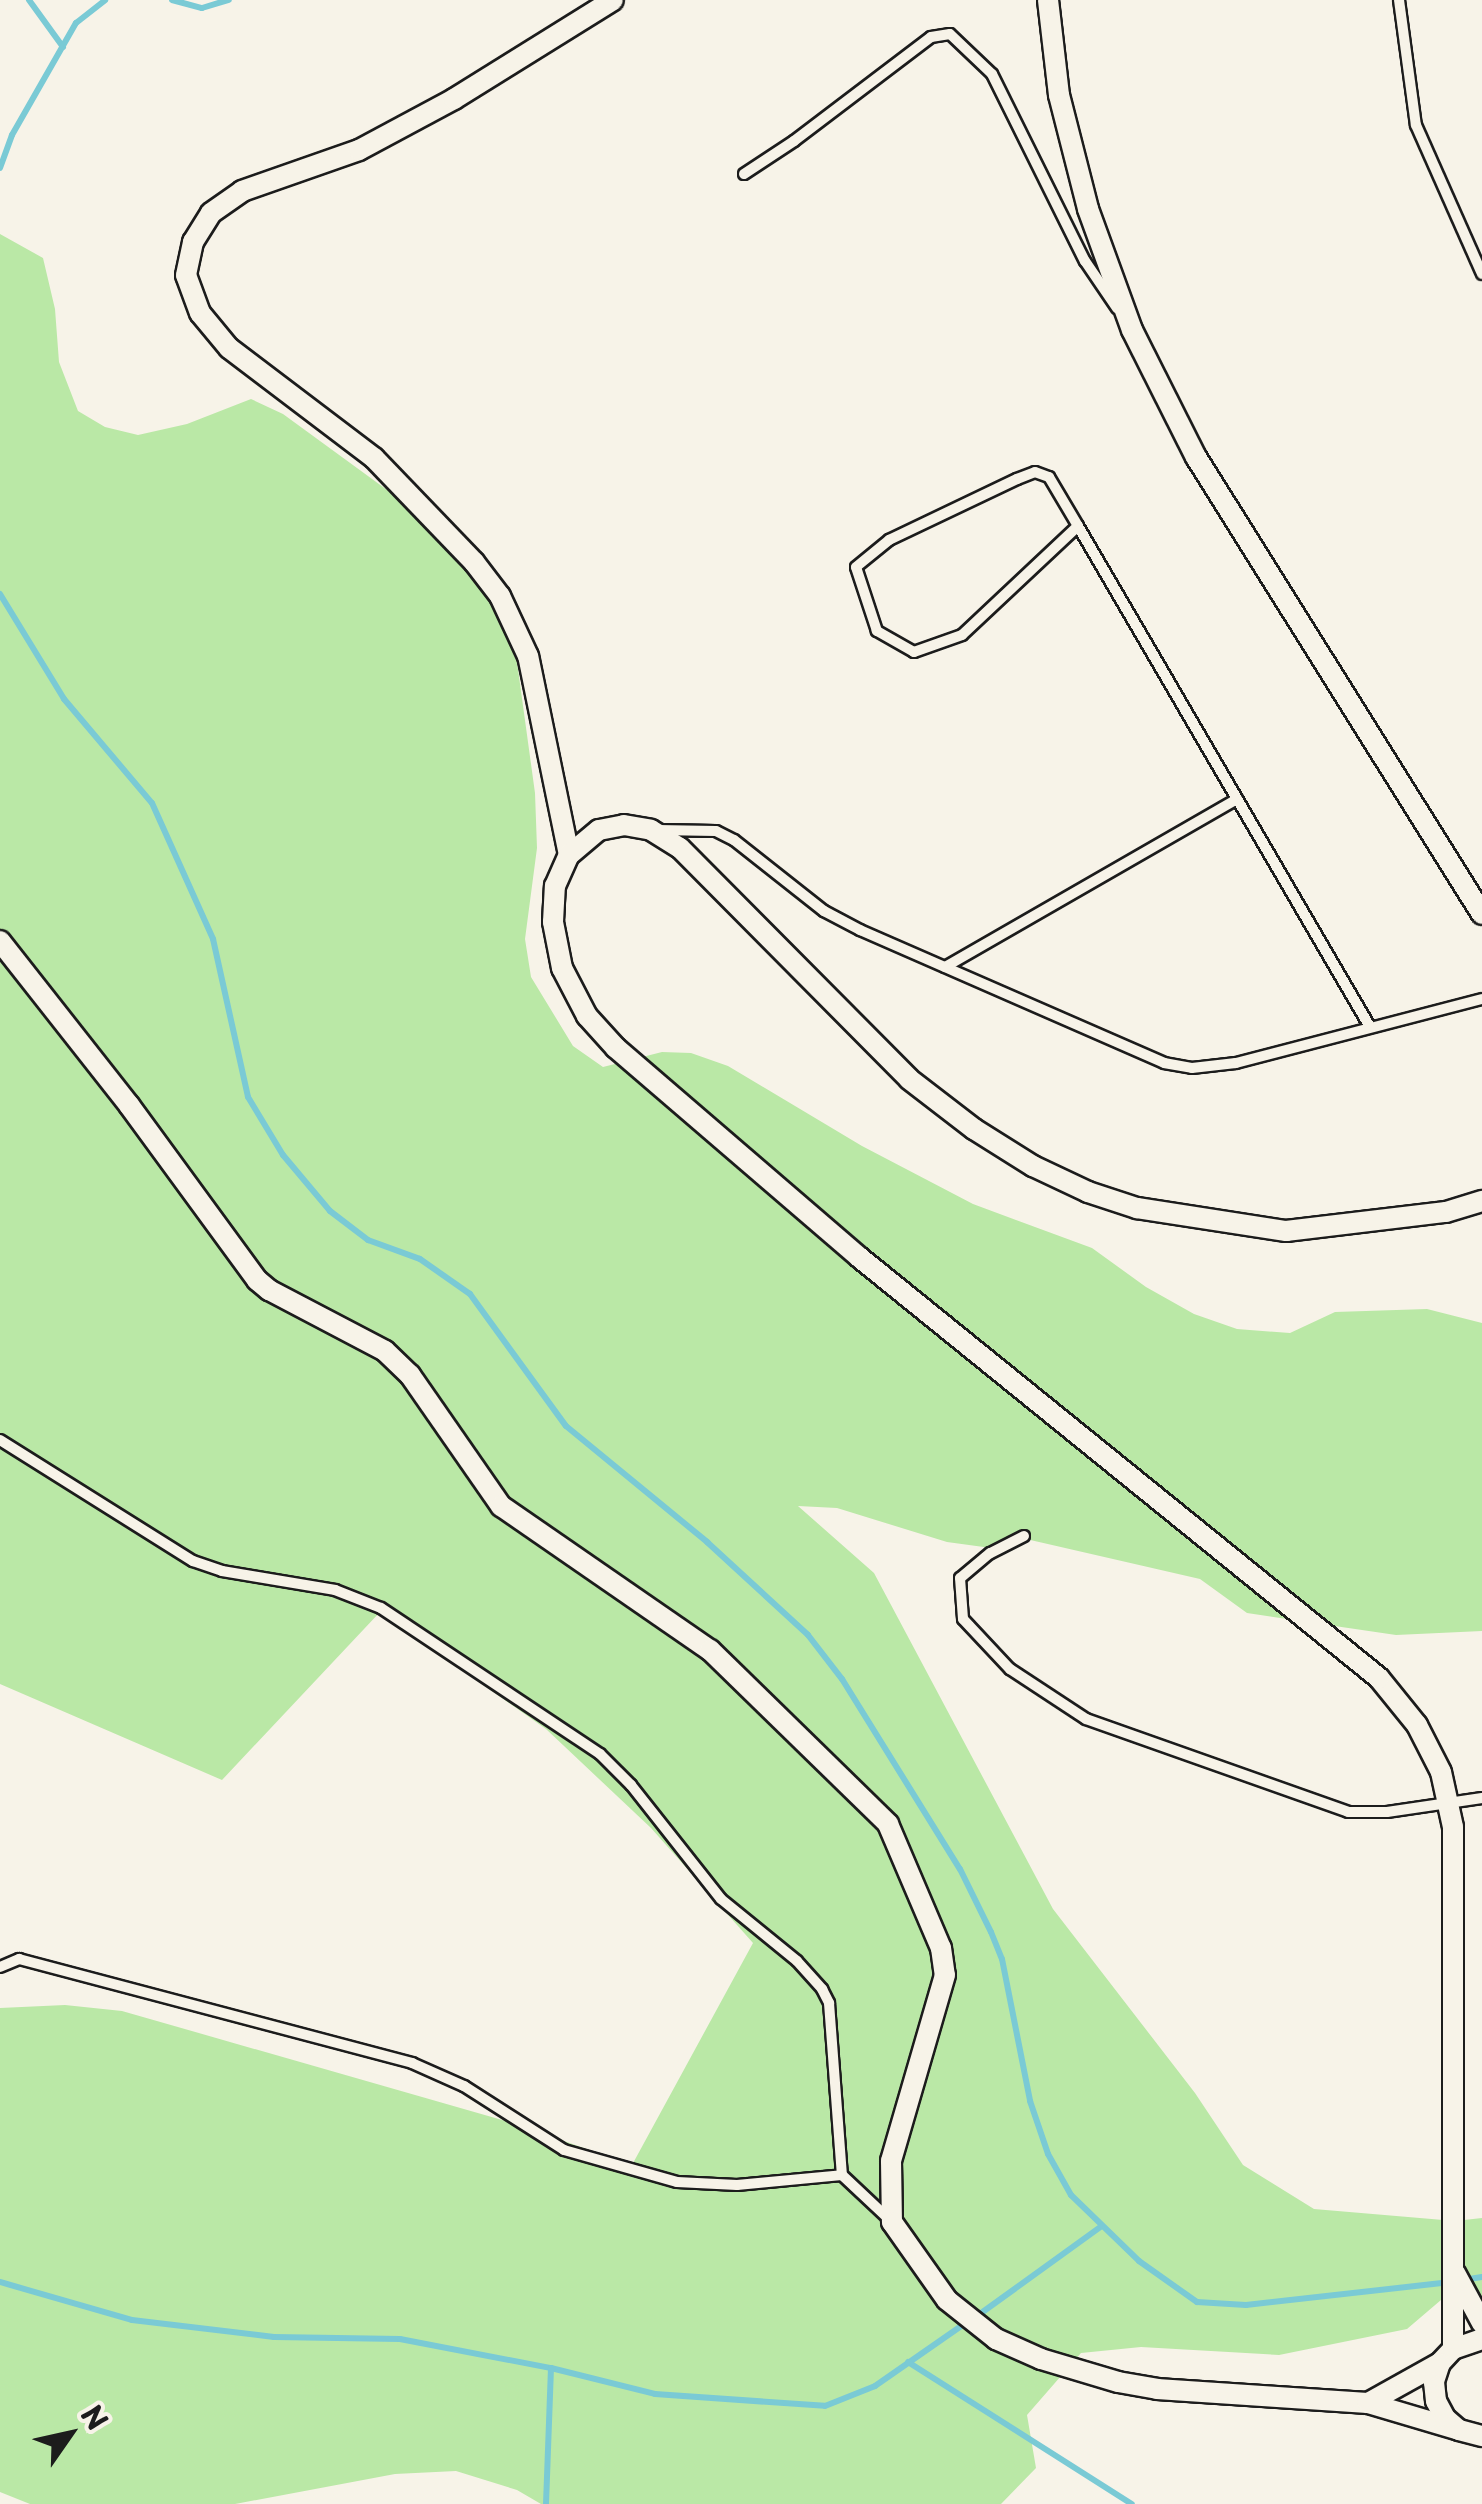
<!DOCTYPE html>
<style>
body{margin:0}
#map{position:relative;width:1482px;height:2504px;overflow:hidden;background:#f7f3e8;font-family:"Playpen Sans",sans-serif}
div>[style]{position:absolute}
.green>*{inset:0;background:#bae8a6}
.stream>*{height:6px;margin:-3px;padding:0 3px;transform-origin:3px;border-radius:3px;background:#7acad5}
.roads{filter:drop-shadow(2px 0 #1c1c1c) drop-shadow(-2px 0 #1c1c1c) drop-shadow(0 2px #1c1c1c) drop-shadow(0 -2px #1c1c1c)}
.lane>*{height:10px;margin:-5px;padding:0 5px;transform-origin:5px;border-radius:5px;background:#f7f3e8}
.street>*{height:20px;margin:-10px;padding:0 10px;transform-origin:10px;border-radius:10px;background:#f7f3e8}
span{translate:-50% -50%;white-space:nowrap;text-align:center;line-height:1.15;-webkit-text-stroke:10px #f7f3e8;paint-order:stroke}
.north{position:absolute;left:20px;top:2384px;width:100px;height:100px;-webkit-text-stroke:8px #f7f3e8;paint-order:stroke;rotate:56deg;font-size:28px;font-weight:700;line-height:40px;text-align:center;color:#1c1c1c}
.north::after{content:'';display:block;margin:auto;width:35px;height:45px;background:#1c1c1c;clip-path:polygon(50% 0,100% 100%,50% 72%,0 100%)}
</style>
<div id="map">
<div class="green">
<i style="clip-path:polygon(0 234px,43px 258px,55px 309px,59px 362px,78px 411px,105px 427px,138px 435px,187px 424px,251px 399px,283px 414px,394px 495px,489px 593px,517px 662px,535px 793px,537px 848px,525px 939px,531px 977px,573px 1046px,603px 1067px,662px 1052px,691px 1053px,728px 1066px,862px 1146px,973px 1204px,1092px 1248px,1146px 1287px,1194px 1314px,1237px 1329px,1290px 1333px,1335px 1312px,1427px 1309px,1482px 1323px,1482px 1631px,1396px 1635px,1247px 1613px,1200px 1579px,1026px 1539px,991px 1548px,947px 1542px,837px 1508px,798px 1506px,874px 1573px,1053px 1909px,1195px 2093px,1243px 2165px,1314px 2209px,1455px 2221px,1482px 2218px,1482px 2311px,1448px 2294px,1407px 2329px,1279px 2355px,1141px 2347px,1081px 2353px,1027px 2415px,1036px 2468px,1001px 2504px,541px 2504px,517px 2490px,456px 2471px,395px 2474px,235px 2504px,30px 2504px,0 2492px,0 2008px,65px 2005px,122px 2011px,513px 2123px,632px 2165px,753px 1943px,651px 1828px,546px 1729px,380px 1612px,222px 1780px,0 1684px)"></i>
</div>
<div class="stream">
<i style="left:29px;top:0;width:58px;rotate:54.1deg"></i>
<i style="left:172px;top:0;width:31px;rotate:15deg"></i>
<i style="left:202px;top:8px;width:28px;rotate:-17deg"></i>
<i style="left:0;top:168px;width:35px;rotate:-70deg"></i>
<i style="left:12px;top:135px;width:129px;rotate:-60.3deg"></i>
<i style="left:76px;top:23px;width:37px;rotate:-38deg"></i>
<i style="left:0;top:594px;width:123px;rotate:58.6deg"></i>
<i style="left:64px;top:699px;width:136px;rotate:49.8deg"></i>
<i style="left:152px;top:803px;width:149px;rotate:65.8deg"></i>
<i style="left:213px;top:939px;width:162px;rotate:77.5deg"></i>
<i style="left:248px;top:1097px;width:68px;rotate:58.9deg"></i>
<i style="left:283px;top:1155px;width:73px;rotate:50deg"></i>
<i style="left:330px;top:1211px;width:48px;rotate:37.3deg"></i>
<i style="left:368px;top:1240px;width:55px;rotate:20.1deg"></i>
<i style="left:420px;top:1259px;width:61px;rotate:35deg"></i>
<i style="left:470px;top:1294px;width:163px;rotate:54deg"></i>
<i style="left:566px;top:1426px;width:183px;rotate:39.4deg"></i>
<i style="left:707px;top:1542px;width:137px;rotate:42.6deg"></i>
<i style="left:808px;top:1635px;width:56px;rotate:52.3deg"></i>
<i style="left:842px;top:1679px;width:224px;rotate:58.2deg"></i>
<i style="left:960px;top:1869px;width:70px;rotate:63.8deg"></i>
<i style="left:991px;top:1932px;width:29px;rotate:68deg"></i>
<i style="left:1002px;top:1959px;width:145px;rotate:78.8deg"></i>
<i style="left:1030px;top:2101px;width:56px;rotate:71.2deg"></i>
<i style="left:1048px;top:2154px;width:47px;rotate:60.7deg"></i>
<i style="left:1071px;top:2195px;width:95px;rotate:44.1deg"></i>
<i style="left:1139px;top:2261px;width:71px;rotate:35.3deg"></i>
<i style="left:1197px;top:2302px;width:49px;rotate:3.5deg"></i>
<i style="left:1246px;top:2305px;width:206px;rotate:-6.4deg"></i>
<i style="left:1463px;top:2280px;width:19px;rotate:-9deg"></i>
<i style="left:0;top:2282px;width:137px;rotate:16.1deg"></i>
<i style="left:132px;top:2320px;width:143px;rotate:6.8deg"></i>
<i style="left:274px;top:2337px;width:126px;rotate:0.9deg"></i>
<i style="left:400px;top:2339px;width:154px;rotate:10.9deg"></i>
<i style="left:551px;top:2368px;width:107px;rotate:14deg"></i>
<i style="left:655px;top:2394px;width:170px;rotate:4deg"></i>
<i style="left:825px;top:2406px;width:54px;rotate:-21.8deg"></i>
<i style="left:875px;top:2386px;width:112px;rotate:-34.8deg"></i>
<i style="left:977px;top:2316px;width:154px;rotate:-35.8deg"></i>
<i style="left:908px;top:2362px;width:265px;rotate:32.4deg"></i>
<i style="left:546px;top:2504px;width:136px;rotate:-87.9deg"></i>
</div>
<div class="roads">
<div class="lane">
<i style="left:1399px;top:0;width:126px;rotate:82.3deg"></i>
<i style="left:1416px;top:125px;width:163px;rotate:66.1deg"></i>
<i style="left:744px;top:174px;width:60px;rotate:-33.4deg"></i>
<i style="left:794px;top:141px;width:172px;rotate:-37.2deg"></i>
<i style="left:931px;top:37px;width:19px;rotate:-9deg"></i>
<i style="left:950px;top:34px;width:58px;rotate:43.6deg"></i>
<i style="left:992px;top:74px;width:209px;rotate:63.6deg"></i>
<i style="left:1085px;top:261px;width:57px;rotate:55.8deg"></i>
<i style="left:1078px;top:526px;width:159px;rotate:136.8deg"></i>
<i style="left:962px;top:635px;width:51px;rotate:160.5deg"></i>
<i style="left:914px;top:652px;width:43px;rotate:-150.4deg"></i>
<i style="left:877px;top:631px;width:67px;rotate:-108.2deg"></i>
<i style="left:856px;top:567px;width:43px;rotate:-39.3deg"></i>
<i style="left:889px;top:540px;width:142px;rotate:-25.5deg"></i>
<i style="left:1017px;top:479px;width:19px;rotate:-21deg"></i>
<i style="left:1035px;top:472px;width:15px;rotate:20deg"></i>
<i style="left:1049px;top:477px;width:57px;rotate:59.4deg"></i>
<i style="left:1078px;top:526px;width:580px;rotate:59.76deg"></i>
<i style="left:657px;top:830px;width:59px;rotate:1deg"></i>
<i style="left:716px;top:831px;width:20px;rotate:27deg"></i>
<i style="left:734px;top:840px;width:115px;rotate:38.3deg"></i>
<i style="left:824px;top:911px;width:41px;rotate:27.8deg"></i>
<i style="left:860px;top:930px;width:332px;rotate:23.6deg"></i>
<i style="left:1164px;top:1063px;width:28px;rotate:10deg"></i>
<i style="left:1192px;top:1068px;width:44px;rotate:-6.5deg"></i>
<i style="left:1236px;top:1063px;width:254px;rotate:-14.6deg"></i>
<i style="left:945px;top:967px;width:337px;rotate:-29.9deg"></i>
<i style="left:0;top:1440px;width:228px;rotate:32.1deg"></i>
<i style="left:193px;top:1561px;width:31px;rotate:19deg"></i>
<i style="left:222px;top:1571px;width:115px;rotate:9.5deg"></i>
<i style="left:335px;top:1590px;width:49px;rotate:21.4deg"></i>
<i style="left:381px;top:1608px;width:263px;rotate:33.7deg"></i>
<i style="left:600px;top:1754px;width:44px;rotate:45deg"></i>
<i style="left:631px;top:1785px;width:145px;rotate:51.7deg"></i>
<i style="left:721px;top:1899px;width:98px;rotate:39.2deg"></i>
<i style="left:797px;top:1961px;width:38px;rotate:48deg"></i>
<i style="left:822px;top:1989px;width:16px;rotate:63deg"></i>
<i style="left:829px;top:2003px;width:172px;rotate:85.7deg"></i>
<i style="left:842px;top:2175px;width:67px;rotate:43.2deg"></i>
<i style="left:1024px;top:1536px;width:38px;rotate:153deg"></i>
<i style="left:990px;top:1553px;width:39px;rotate:140deg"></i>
<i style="left:960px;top:1578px;width:41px;rotate:85.8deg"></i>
<i style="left:963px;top:1619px;width:69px;rotate:46.8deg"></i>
<i style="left:1010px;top:1669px;width:91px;rotate:33.3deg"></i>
<i style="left:1086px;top:1719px;width:278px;rotate:19.5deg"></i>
<i style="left:1348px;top:1812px;width:39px"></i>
<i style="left:1387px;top:1812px;width:96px;rotate:-8.4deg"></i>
<i style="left:0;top:1967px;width:21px;rotate:-23deg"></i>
<i style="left:19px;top:1959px;width:407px;rotate:14.8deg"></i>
<i style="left:412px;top:2063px;width:57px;rotate:23.9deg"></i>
<i style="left:464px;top:2086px;width:119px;rotate:32.6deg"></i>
<i style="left:564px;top:2150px;width:117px;rotate:15.8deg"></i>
<i style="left:677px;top:2182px;width:60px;rotate:2.9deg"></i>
<i style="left:737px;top:2185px;width:105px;rotate:-5.4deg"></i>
</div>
<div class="street">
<i style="left:1048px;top:0;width:96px;rotate:83.4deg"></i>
<i style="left:1059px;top:95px;width:118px;rotate:75.7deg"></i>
<i style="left:1088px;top:209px;width:129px;rotate:70deg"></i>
<i style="left:1132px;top:330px;width:142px;rotate:63.3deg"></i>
<i style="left:1196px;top:457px;width:539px;rotate:57.96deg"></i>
<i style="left:569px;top:855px;width:203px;rotate:-101.6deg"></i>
<i style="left:528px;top:656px;width:66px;rotate:-115deg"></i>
<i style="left:500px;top:596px;width:43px;rotate:-127.4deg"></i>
<i style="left:474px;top:562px;width:144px;rotate:-133.9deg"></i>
<i style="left:374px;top:458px;width:182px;rotate:-142.8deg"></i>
<i style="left:229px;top:348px;width:45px;rotate:-129.6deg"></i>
<i style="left:200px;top:313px;width:40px;rotate:-110.2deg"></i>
<i style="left:186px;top:275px;width:34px;rotate:-78deg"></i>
<i style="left:193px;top:242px;width:34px;rotate:-58deg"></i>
<i style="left:211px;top:213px;width:38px;rotate:-35deg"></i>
<i style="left:242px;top:191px;width:124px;rotate:-19.3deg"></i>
<i style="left:359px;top:150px;width:108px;rotate:-28.2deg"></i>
<i style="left:454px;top:99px;width:187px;rotate:-31.9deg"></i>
<i style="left:0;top:941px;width:209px;rotate:51.8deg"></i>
<i style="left:129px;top:1105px;width:217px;rotate:53.8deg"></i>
<i style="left:257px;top:1280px;width:16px;rotate:40deg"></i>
<i style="left:269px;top:1290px;width:131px;rotate:27.7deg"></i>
<i style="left:385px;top:1351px;width:35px;rotate:44deg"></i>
<i style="left:410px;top:1375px;width:160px;rotate:55.2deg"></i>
<i style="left:501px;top:1506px;width:254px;rotate:34.6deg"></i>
<i style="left:710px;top:1650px;width:249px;rotate:44.3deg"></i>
<i style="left:888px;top:1824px;width:135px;rotate:66.9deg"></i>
<i style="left:941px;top:1948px;width:27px;rotate:82deg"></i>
<i style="left:945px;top:1975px;width:194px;rotate:106.2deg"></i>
<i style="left:891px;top:2161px;width:61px;rotate:89.1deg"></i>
<i style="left:892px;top:2222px;width:95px;rotate:54.8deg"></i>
<i style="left:947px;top:2300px;width:63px;rotate:38.5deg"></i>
<i style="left:996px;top:2339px;width:49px;rotate:24deg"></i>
<i style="left:1041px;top:2359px;width:80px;rotate:16.6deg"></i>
<i style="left:1118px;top:2382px;width:40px;rotate:10deg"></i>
<i style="left:1157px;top:2389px;width:211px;rotate:3.8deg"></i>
<i style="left:1368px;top:2403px;width:95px;rotate:16.5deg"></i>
<i style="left:1455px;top:2273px;width:57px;rotate:61.6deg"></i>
<i style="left:1482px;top:2339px;width:31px;rotate:161deg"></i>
<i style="left:1453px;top:2349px;width:19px;rotate:133deg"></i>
<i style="left:1440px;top:2363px;width:20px;rotate:108deg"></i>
<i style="left:1434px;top:2382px;width:19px;rotate:84deg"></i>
<i style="left:1436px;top:2401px;width:19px;rotate:62deg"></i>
<i style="left:1445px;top:2418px;width:18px;rotate:41deg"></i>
<i style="left:1459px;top:2430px;width:24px;rotate:15deg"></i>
<i style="left:1453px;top:2349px;width:522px;rotate:-90deg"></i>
<i style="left:1453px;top:1827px;width:56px;rotate:-102.3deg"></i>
<i style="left:1441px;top:1772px;width:53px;rotate:-117.1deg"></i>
<i style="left:1417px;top:1725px;width:60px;rotate:-129deg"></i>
<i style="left:1379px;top:1678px;width:669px;rotate:-141.01deg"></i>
<i style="left:859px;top:1257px;width:321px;rotate:-139.3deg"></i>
<i style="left:616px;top:1048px;width:43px;rotate:-132.2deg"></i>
<i style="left:587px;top:1016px;width:54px;rotate:-117.5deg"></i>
<i style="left:562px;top:968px;width:47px;rotate:-101.1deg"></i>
<i style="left:553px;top:922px;width:36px;rotate:-87deg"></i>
<i style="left:555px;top:886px;width:34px;rotate:-66deg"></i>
<i style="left:569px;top:855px;width:39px;rotate:-40deg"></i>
<i style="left:599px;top:830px;width:25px;rotate:-11deg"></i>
<i style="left:624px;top:825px;width:27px;rotate:10deg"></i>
<i style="left:651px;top:830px;width:34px;rotate:32deg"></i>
<i style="left:680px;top:848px;width:325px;rotate:45.2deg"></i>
<i style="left:909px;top:1079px;width:82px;rotate:37.6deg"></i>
<i style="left:974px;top:1129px;width:70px;rotate:32.1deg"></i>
<i style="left:1033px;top:1166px;width:61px;rotate:25.3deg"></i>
<i style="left:1088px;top:1192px;width:52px;rotate:18.1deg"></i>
<i style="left:1137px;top:1208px;width:151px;rotate:8.8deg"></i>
<i style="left:1286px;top:1231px;width:161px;rotate:-6.8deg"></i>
<i style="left:1446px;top:1212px;width:38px;rotate:-17deg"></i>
<i style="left:1368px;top:2403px;width:82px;rotate:-29.1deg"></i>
</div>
</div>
<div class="north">N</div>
</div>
